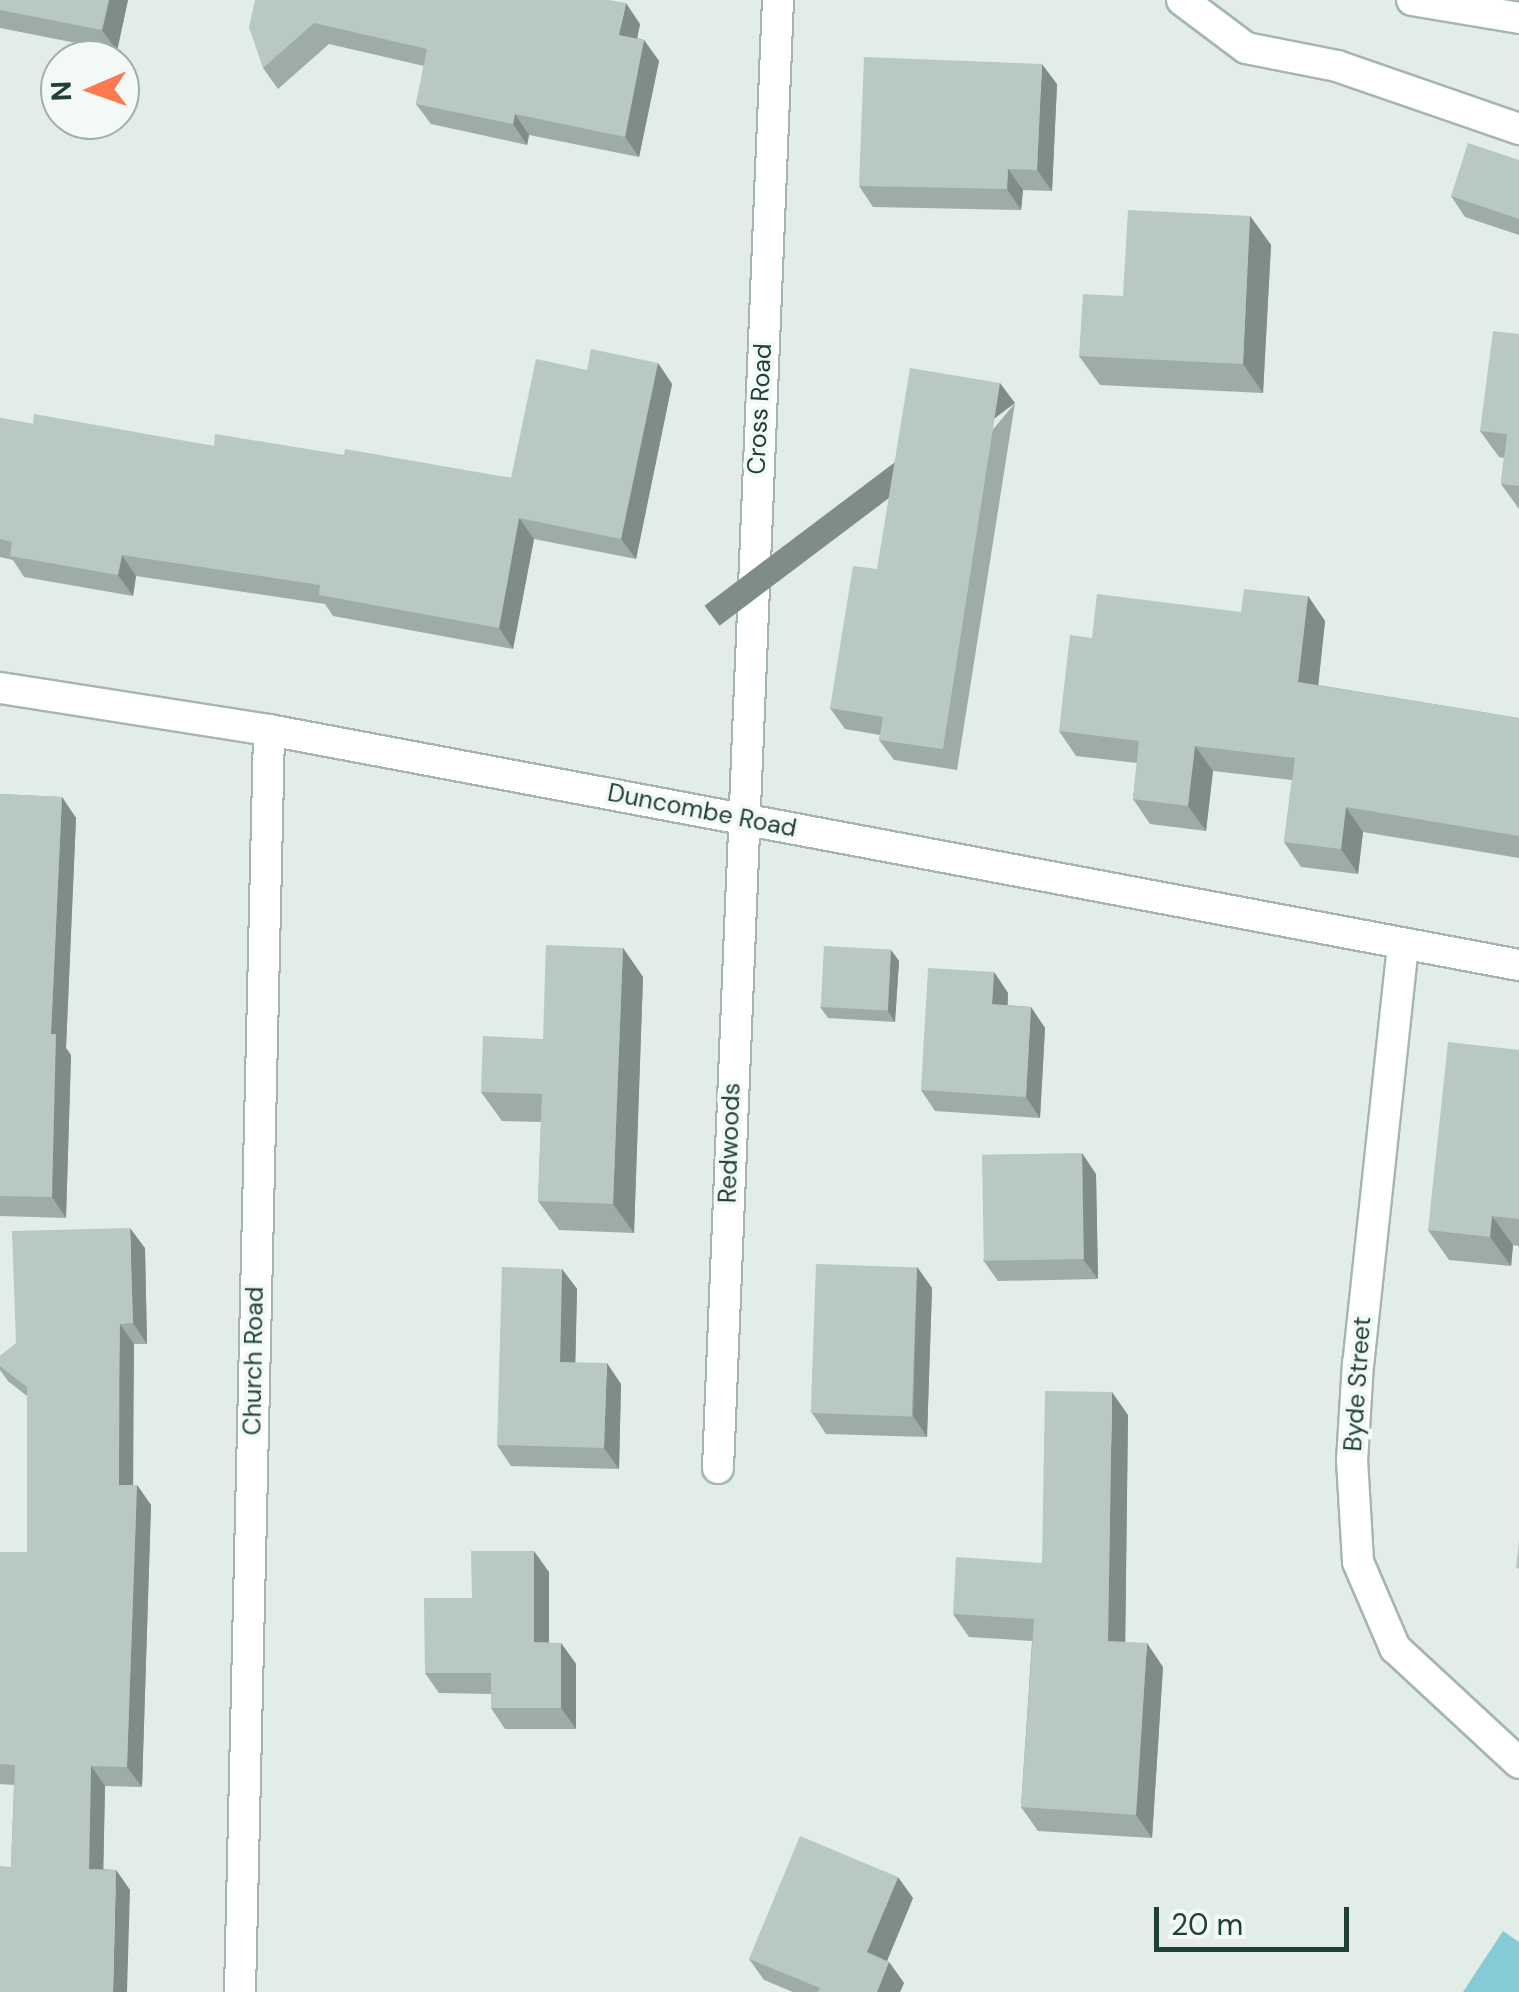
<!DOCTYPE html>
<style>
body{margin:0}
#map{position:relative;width:1519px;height:1992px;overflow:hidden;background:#e2ede8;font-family:"DM Sans",sans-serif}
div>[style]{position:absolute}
.water>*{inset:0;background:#85cbd7}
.roads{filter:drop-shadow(2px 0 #a4b6af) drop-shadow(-2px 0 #a4b6af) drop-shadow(0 2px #a4b6af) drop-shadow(0 -2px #a4b6af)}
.service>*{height:30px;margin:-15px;padding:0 15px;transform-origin:15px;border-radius:15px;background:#fff}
.minor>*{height:30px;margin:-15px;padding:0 15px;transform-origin:15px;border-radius:15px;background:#fff}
.secondary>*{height:30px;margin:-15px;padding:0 15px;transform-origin:15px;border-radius:15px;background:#fff}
.wall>*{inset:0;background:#9dada6}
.shaded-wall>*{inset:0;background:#808d87;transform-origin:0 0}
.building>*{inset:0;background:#b7c9c1;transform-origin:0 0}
span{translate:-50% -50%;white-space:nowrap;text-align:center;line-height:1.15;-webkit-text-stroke:8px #f3f9f6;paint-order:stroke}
.street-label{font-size:25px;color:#204037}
.north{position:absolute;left:40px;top:40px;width:100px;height:100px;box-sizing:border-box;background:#f3f9f6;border:2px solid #9fafaa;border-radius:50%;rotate:268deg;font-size:28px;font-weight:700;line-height:40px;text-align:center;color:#204037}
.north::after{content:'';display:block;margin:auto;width:35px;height:45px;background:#fd7950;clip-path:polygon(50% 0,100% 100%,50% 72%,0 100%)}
.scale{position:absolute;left:1154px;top:1907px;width:195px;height:45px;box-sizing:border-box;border:5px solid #204037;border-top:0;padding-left:12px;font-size:30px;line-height:35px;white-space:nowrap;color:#204037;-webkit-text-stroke:8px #f3f9f6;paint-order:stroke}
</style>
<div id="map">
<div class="water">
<i style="clip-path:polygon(1503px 1931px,1519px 1942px,1519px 1992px,1463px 1992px)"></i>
</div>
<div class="roads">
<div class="service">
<i style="left:1182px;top:0;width:80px;rotate:36.9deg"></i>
<i style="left:1246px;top:48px;width:93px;rotate:11.2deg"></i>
<i style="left:1337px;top:66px;width:193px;rotate:19.1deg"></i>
</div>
<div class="minor">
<i style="left:0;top:688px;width:272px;rotate:8.9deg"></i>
<i style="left:269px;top:730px;width:1272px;rotate:10.65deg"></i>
<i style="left:1403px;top:945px;width:420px;rotate:96.1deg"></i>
<i style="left:1358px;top:1363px;width:97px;rotate:93.5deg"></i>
<i style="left:1352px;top:1460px;width:102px;rotate:86.6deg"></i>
<i style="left:1358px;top:1562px;width:94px;rotate:66.7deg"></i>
<i style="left:1395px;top:1648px;width:169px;rotate:42.8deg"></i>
<i style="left:718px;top:1468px;width:1469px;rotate:-87.66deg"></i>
<i style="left:240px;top:1992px;width:1262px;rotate:-88.68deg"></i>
</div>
<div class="secondary">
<i style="left:1412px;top:0;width:109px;rotate:9.5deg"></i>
</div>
</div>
<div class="wall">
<i style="clip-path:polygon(0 0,128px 0,117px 51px,0 28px)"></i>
<i style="clip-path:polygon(255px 0,640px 24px,637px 38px,644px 40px,659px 61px,639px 157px,529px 135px,527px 145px,431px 124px,416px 104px,424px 66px,329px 44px,278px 89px,263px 68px)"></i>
<i style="clip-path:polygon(1057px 84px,1052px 191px,1023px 190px,1021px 210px,873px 207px,859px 186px)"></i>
<i style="clip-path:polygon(1519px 160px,1519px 235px,1465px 217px,1451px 196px)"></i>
<i style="clip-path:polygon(1250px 216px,1271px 245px,1263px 393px,1100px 385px,1079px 356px,1123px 296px)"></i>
<i style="clip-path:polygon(1519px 334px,1519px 509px,1501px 484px,1504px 458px,1499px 457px,1480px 431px)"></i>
<i style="clip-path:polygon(658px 363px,672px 384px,636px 559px,534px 539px,513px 649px,333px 616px,325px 604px,136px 576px,133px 596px,24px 577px,13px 560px,0 557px,0 418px,33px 424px,214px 446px,344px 455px,511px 478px,587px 370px)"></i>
<i style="clip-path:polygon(1015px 403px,957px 770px,894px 760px,879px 740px,880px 735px,845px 729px,830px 708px,877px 569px)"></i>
<i style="clip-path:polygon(1308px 596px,1325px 621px,1318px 685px,1519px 718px,1519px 858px,1363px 832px,1358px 874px,1301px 867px,1284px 842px,1292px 780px,1213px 771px,1206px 831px,1150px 824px,1133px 799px,1137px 763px,1076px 756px,1059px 731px,1092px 638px,1241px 612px)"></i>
<i style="clip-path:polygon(0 794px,62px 797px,76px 818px,66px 1048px,71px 1055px,66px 1218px,0 1216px)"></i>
<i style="clip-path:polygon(623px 948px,643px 977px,634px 1233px,559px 1230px,538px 1201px,541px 1122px,502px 1121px,481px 1092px,543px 1039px)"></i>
<i style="clip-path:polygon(891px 950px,899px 961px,895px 1022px,828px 1018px,820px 1007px)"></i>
<i style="clip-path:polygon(994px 972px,1008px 993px,1008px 1005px,1031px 1007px,1045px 1028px,1040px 1118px,935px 1111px,921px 1090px)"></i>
<i style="clip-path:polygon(1519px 1050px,1519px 1246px,1513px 1245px,1511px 1266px,1449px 1260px,1428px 1230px)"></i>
<i style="clip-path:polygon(1096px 1174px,1098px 1279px,998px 1281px,983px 1260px)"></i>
<i style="clip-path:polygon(145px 1248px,147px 1344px,134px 1344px,133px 1398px,133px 1485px,137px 1485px,151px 1505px,142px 1787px,105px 1786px,103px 1869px,116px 1870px,130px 1890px,11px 1867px,14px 1785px,0 1784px,0 1552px,27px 1552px,27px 1396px,8px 1381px,0 1370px,0 1356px)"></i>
<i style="clip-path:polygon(917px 1267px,932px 1288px,927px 1437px,826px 1434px,812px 1413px)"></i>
<i style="clip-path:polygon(562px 1269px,577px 1289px,575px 1362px,621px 1384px,619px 1469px,511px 1466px,497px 1445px)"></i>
<i style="clip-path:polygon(1128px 1415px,1125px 1642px,1163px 1667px,1152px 1838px,1038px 1831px,1021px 1807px,1032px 1641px,969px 1637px,953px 1614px,1042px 1563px)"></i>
<i style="clip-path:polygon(549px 1572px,549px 1643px,561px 1643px,576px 1664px,576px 1729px,505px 1729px,491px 1708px,491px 1694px,439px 1693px,425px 1673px,472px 1598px)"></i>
<i style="clip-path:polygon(913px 1898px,887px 1961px,889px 1962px,904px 1983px,900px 1992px,793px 1992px,764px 1980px,749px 1959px)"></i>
</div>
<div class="shaded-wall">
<i style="clip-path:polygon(109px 0,128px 0,117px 51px,102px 30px)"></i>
<i style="clip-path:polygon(626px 3px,640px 24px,634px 55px,619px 35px)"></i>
<i style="clip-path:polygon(644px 40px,659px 61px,639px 157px,625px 137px)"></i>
<i style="clip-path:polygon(1042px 64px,1057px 84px,1052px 191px,1037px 170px)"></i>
<i style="clip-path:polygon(515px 114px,529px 135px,527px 145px,513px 124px)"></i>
<i style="clip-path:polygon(1008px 169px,1023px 190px,1021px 210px,1007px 189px)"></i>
<i style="clip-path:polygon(1250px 216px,1271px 245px,1263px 393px,1243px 364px)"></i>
<i style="clip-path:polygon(658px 363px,672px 384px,636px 559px,621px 539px)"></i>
<i style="left:1000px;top:383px;width:25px;height:370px;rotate:53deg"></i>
<i style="clip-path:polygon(519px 518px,534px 539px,513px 649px,499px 628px)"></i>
<i style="clip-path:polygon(122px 555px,136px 576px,133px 596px,118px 575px)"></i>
<i style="clip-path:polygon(1308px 596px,1325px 621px,1316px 707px,1298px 682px)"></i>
<i style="clip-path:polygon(1195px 746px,1213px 771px,1206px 831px,1188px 806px)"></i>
<i style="clip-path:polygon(62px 797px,76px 818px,66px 1048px,71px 1055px,66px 1218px,52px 1197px,51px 1034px)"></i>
<i style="clip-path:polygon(1346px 807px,1363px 832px,1358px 874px,1341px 849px)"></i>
<i style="clip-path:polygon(623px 948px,643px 977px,634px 1233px,613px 1204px)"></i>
<i style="clip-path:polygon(891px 950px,899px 961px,895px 1022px,888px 1011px)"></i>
<i style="clip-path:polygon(994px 972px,1008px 993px,1006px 1025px,992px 1004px)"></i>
<i style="clip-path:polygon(1031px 1007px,1045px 1028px,1040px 1118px,1026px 1097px)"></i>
<i style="clip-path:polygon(1082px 1153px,1096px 1174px,1098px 1279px,1083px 1259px)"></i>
<i style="clip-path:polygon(1492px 1216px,1513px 1245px,1511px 1266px,1490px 1237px)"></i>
<i style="clip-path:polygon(130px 1228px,145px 1248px,147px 1344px,133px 1323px)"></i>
<i style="clip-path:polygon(917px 1267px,932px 1288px,927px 1437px,913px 1416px)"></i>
<i style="clip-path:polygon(562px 1269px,577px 1289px,575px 1382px,560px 1362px)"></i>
<i style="clip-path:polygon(120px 1324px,134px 1344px,133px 1505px,119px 1485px)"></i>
<i style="clip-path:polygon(607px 1363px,621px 1384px,619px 1469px,604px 1448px)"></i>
<i style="clip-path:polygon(1112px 1392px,1128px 1415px,1125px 1664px,1108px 1641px)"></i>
<i style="clip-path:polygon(137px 1485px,151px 1505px,142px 1787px,127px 1767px)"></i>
<i style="clip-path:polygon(534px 1551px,549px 1572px,549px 1663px,534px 1642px)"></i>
<i style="clip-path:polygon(561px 1643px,576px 1664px,576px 1729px,561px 1708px)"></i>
<i style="clip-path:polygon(1147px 1643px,1163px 1667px,1152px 1838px,1136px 1815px)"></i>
<i style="clip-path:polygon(91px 1766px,105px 1786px,103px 1889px,89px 1869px)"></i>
<i style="clip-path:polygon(116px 1870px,130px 1890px,127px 1992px,113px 1992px)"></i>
<i style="clip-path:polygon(898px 1877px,913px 1898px,882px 1973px,867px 1952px)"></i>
<i style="clip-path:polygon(889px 1962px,904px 1983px,900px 1992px,877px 1992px)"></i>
</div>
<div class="building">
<i style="clip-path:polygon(0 0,109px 0,102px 30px,0 10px)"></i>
<i style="clip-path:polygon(255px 0,609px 0,626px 3px,619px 35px,644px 40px,625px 137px,515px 114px,513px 124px,416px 104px,427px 49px,314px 23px,263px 68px,249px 27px)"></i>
<i style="clip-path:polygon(864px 57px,1042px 64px,1037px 170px,1008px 169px,1007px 189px,859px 186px)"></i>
<i style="clip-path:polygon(1468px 143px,1519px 160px,1519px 219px,1451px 196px)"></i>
<i style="clip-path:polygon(1128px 210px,1250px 216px,1243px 364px,1079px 356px,1083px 294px,1123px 296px)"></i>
<i style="clip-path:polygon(1493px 331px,1519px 334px,1519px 486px,1501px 484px,1507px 434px,1480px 431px)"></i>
<i style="clip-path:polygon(591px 349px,658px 363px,621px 539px,519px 518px,499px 628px,319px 595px,320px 585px,122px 555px,118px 575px,10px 556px,12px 542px,0 539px,0 418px,33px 424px,34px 414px,214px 446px,215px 434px,344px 455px,345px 449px,511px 478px,536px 359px,587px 370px)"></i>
<i style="clip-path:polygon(910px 368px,1000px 383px,943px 749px,879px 740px,883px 717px,830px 708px,853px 566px,877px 569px)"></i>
<i style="clip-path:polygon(1244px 589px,1308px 596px,1298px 682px,1519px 718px,1519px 836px,1346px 807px,1341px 849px,1284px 842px,1295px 758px,1195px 746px,1188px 806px,1133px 799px,1139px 741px,1059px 731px,1070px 635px,1092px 638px,1097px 594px,1241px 612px)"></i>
<i style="clip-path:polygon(0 794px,62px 797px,51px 1034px,56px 1034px,52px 1197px,0 1196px)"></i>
<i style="clip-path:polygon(546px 945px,623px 948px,613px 1204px,538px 1201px,542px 1094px,481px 1092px,483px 1036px,543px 1039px)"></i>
<i style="left:824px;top:946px;width:67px;height:61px;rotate:3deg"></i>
<i style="clip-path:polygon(928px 968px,994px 972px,992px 1004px,1031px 1007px,1026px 1097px,921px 1090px)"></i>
<i style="clip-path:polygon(1448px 1042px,1519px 1050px,1519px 1219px,1492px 1216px,1490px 1237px,1428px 1230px)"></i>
<i style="left:1082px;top:1153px;width:106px;height:100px;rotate:89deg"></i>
<i style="clip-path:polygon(130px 1228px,133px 1323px,120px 1324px,119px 1378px,119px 1485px,137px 1485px,127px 1767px,91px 1766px,89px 1869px,116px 1870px,113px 1992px,0 1992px,0 1866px,11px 1867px,15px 1765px,0 1764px,0 1552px,27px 1552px,27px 1387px,0 1366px,0 1356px,16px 1343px,12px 1231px)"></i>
<i style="left:816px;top:1264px;width:101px;height:149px;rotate:2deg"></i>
<i style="clip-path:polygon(502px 1267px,562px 1269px,560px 1362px,607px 1363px,604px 1448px,497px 1445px)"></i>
<i style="clip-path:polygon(1045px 1391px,1112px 1392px,1108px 1641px,1147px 1643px,1136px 1815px,1021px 1807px,1034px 1619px,953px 1614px,956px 1557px,1042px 1563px)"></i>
<i style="clip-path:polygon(1519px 1540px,1519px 1569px,1516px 1568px)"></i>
<i style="clip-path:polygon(471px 1551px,534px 1551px,534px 1642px,561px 1643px,561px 1708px,491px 1708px,491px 1673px,425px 1673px,424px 1598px,472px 1598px)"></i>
<i style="clip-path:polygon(800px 1836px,898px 1877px,867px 1952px,889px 1962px,877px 1992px,818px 1992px,820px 1988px,749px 1959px)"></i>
</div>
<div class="street-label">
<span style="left:760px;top:409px;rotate:-87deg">Cross Road</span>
<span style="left:702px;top:811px;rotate:11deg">Duncombe Road</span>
<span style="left:730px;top:1143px;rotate:-88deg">Redwoods</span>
<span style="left:254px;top:1361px;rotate:-89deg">Church Road</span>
<span style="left:1358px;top:1384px;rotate:-86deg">Byde Street</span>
</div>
<div class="north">N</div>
<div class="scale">20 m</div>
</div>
